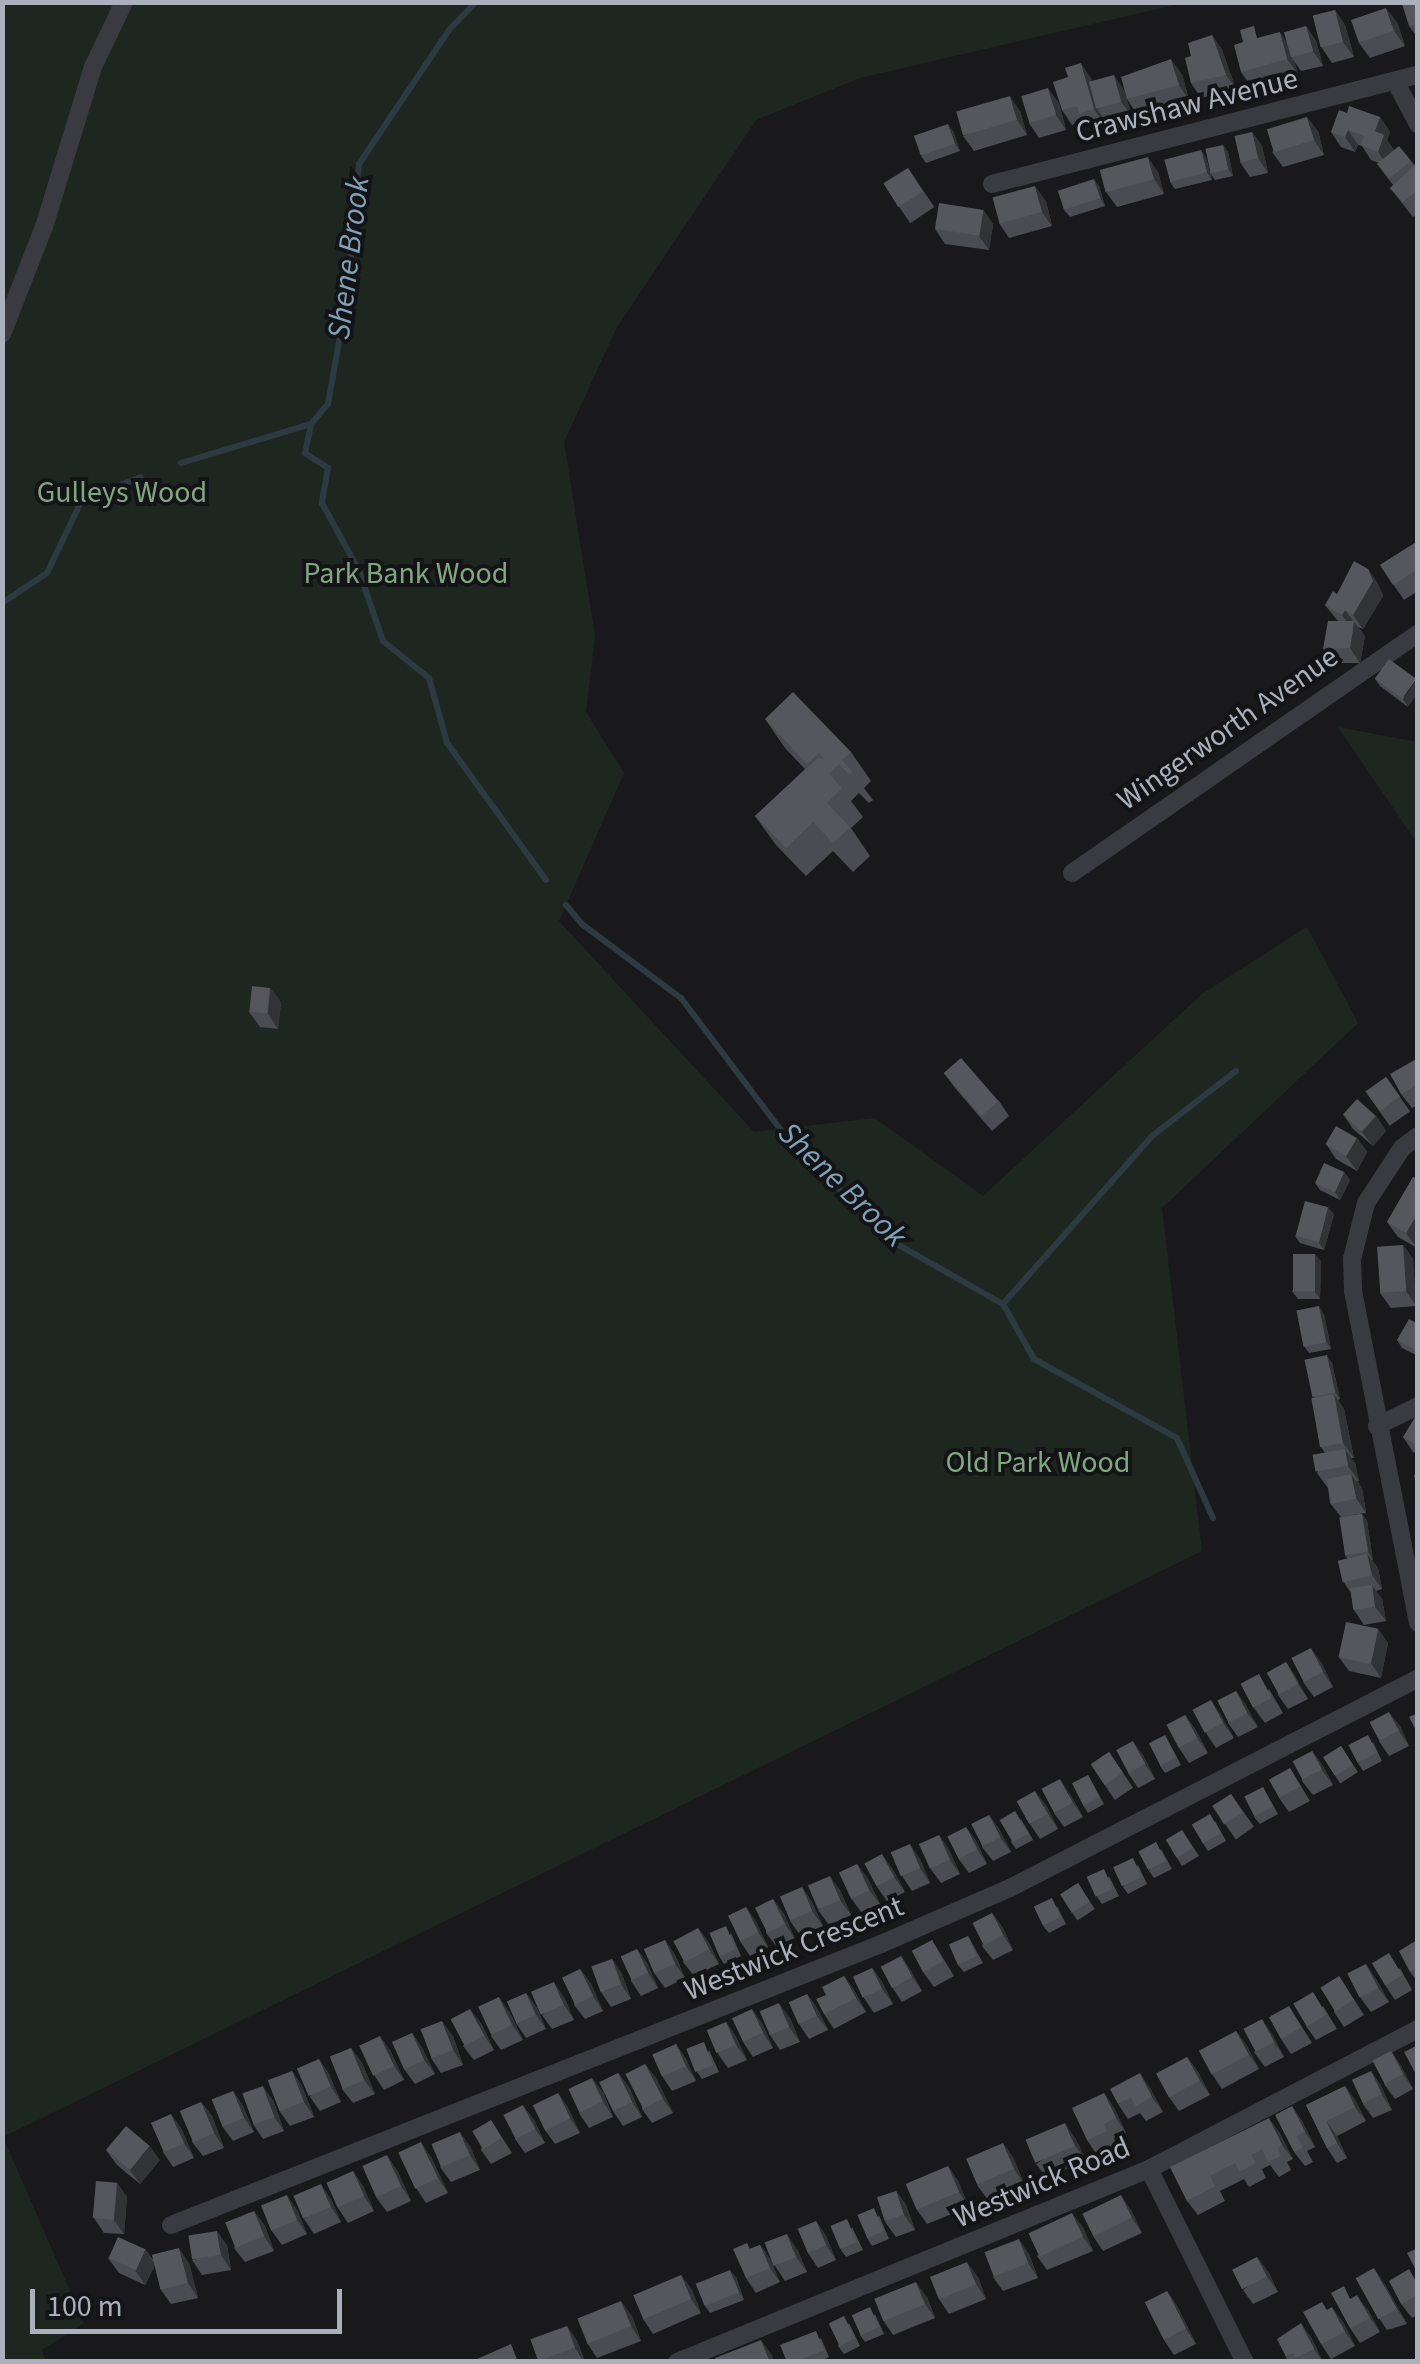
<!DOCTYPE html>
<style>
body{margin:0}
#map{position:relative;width:1420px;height:2364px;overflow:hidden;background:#19191c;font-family:"Source Sans 3",sans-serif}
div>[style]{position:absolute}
.green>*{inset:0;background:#1e271f}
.stream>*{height:6px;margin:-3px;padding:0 3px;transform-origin:3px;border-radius:3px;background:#2e3a41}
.street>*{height:18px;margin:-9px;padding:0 9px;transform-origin:9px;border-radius:9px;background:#3a3b41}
.wall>*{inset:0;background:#4a4c51;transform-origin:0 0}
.shaded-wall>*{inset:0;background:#323337}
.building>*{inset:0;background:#55575d;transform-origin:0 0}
span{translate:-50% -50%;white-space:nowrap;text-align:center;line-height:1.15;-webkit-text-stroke:8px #141417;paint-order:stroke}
.street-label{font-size:30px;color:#abb1bc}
.park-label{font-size:30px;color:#80a880}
.water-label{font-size:32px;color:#80a2b9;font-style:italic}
.frame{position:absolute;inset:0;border:5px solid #abb1bc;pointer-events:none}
.scale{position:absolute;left:30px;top:2289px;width:312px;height:45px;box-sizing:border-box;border:5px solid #abb1bc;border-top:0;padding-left:12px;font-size:30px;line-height:35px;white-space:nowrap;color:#abb1bc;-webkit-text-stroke:8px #141417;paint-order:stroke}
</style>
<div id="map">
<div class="green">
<i style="clip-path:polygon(2px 3px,1183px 3px,860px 78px,756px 120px,616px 329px,564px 442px,595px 636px,586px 712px,624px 773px,559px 921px,754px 1132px,875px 1118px,983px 1196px,1202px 994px,1307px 927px,1358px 1023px,1162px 1208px,1202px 1551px,3px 2137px,84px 2323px,42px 2350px,46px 2362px,2px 2361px)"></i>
<i style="clip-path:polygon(1338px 727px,1417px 742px,1417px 843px)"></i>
</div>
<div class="stream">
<i style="left:311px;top:425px;width:29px;rotate:102deg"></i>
<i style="left:305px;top:453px;width:27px;rotate:33deg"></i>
<i style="left:328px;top:468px;width:36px;rotate:100deg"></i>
<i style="left:322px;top:503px;width:77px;rotate:61.4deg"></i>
<i style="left:359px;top:571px;width:74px;rotate:71.1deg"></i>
<i style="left:383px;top:641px;width:59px;rotate:38.8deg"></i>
<i style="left:429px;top:678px;width:67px;rotate:74.5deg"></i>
<i style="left:447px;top:743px;width:169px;rotate:54.1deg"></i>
<i style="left:181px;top:463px;width:136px;rotate:-16.7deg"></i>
<i style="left:311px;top:424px;width:26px;rotate:-50deg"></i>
<i style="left:328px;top:404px;width:116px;rotate:-80deg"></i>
<i style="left:348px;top:290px;width:126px;rotate:-85deg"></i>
<i style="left:359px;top:164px;width:161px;rotate:-56.1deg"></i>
<i style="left:449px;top:30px;width:39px;rotate:-46deg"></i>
<i style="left:2px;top:603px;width:54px;rotate:-33.7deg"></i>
<i style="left:47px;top:573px;width:81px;rotate:-64.4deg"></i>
<i style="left:82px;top:500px;width:63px;rotate:-21.3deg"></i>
<i style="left:566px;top:905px;width:25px;rotate:50deg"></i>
<i style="left:582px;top:924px;width:124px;rotate:36.8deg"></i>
<i style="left:681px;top:998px;width:164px;rotate:52.9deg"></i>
<i style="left:780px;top:1129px;width:154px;rotate:45.5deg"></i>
<i style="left:888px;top:1239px;width:132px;rotate:29.5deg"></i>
<i style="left:1003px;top:1304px;width:63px;rotate:60.6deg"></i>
<i style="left:1034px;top:1359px;width:163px;rotate:28.9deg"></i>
<i style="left:1177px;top:1438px;width:88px;rotate:65.8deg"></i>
<i style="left:1003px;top:1304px;width:225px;rotate:-48.4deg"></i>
<i style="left:1152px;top:1136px;width:106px;rotate:-37.7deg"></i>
</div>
<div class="street">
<i style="left:1395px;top:81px;width:49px;rotate:61.9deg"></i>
<i style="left:992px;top:184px;width:440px;rotate:-14.4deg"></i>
<i style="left:2px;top:334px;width:115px;rotate:-68.6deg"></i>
<i style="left:44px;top:227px;width:167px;rotate:-73deg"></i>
<i style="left:93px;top:67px;width:72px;rotate:-64.5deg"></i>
<i style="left:1072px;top:873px;width:421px;rotate:-34.7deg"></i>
<i style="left:1418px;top:1136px;width:20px;rotate:143deg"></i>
<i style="left:1402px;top:1148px;width:66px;rotate:123.2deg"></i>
<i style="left:1366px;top:1203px;width:58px;rotate:104deg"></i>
<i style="left:1352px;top:1259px;width:32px;rotate:88deg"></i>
<i style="left:1353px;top:1291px;width:338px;rotate:78.9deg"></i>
<i style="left:1377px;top:1426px;width:46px;rotate:-26deg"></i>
<i style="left:1149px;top:2169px;width:216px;rotate:63.6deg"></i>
<i style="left:171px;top:2225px;width:764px;rotate:-21.59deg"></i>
<i style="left:881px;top:1944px;width:141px;rotate:-23.5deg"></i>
<i style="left:1010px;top:1888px;width:459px;rotate:-27.2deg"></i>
<i style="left:677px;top:2362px;width:510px;rotate:-22.24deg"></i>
<i style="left:1149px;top:2169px;width:303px;rotate:-27.5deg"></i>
</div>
<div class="wall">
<i style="clip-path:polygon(1418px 2px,1418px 38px,1409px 26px)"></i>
<i style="clip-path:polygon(1335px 10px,1345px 25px,1354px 57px,1332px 63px,1322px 48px)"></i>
<i style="clip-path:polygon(1397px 22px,1405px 46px,1370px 58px,1359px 43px)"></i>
<i style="clip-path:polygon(1306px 26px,1316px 41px,1323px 66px,1301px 71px,1294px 61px,1298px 74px,1251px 86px,1241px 72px,1262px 37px,1287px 42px)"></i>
<i style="clip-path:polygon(1212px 35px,1222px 50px,1236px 89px,1201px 98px,1191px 83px,1191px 56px)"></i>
<i style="clip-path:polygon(1182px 74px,1189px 100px,1137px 114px,1127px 99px)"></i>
<i style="clip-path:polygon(1091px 78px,1092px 81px,1124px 90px,1132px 116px,1107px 123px,1102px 116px,1104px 124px,1089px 128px,1084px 121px,1072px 125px,1062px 110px)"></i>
<i style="clip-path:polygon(1059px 103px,1066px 130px,1039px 138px,1029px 123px)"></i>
<i style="clip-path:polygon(1020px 111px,1027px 135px,974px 151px,963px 136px)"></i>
<i style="clip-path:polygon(1347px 113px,1380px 117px,1390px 132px,1387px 140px,1394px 150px,1411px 161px,1418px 169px,1418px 213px,1413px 217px,1390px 188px,1393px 185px,1377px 164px,1379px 163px,1371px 160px,1362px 146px,1358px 145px,1355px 152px,1341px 147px,1331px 132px)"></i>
<i style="clip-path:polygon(953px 131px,960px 151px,926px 163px,921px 156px)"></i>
<i style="clip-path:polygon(1318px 131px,1324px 155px,1283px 167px,1272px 152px)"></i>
<i style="clip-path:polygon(1252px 132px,1262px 146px,1268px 173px,1250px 177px,1240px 162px)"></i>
<i style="clip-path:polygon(1223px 145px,1228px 152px,1233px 176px,1215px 180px,1210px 173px)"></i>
<i style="clip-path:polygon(1201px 150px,1206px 158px,1212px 180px,1175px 189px,1170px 182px)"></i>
<i style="left:908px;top:168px;width:47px;height:29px;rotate:56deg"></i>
<i style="clip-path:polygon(1158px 172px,1164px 194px,1117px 207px,1106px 192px)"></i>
<i style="clip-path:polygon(1099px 186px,1105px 206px,1070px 217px,1064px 210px)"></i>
<i style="clip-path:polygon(1046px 201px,1052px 226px,1009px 238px,999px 223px)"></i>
<i style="clip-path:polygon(983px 210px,993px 224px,989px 250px,945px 244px,935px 229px)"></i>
<i style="clip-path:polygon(1418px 541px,1418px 591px,1404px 600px,1380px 565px)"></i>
<i style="clip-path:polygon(1368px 569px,1378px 584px,1383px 596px,1363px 629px,1358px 627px,1365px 636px,1360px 663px,1333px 663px,1323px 649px,1338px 621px,1325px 605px)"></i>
<i style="clip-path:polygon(1389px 659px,1408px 707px,1380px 686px,1375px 679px)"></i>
<i style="clip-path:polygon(765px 719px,851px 752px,871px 781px,864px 788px,873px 800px,869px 803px,859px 793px,851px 801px,863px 817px,851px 828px,870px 856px,853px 872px,833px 851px,806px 876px,776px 845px,755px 816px,805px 769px,785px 748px)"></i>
<i style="clip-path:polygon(270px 988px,281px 1002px,278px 1029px,260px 1027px,249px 1012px)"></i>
<i style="clip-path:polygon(1418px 1058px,1418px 1105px,1412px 1108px,1401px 1094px)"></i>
<i style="clip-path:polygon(944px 1073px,999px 1101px,1009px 1116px,992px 1131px,955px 1088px)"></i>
<i style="left:1386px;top:1077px;width:42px;height:25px;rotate:55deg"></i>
<i style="clip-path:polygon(1343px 1114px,1376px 1116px,1386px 1131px,1373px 1146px,1353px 1129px)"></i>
<i style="clip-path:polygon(1357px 1138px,1367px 1152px,1357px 1171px,1336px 1159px,1326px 1144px)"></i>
<i style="clip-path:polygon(1344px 1172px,1350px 1180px,1340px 1200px,1320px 1190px,1315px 1183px)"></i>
<i style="clip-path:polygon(1413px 1177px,1417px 1248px,1398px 1237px,1387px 1222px)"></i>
<i style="clip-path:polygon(1334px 1214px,1324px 1250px,1300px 1243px,1295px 1236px)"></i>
<i style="clip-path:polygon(1403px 1245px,1413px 1259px,1416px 1306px,1391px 1308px,1380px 1293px)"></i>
<i style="clip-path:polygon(1321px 1261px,1320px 1299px,1298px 1299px,1292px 1291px)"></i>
<i style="clip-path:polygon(1324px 1314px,1331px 1349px,1309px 1353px,1304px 1346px)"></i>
<i style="clip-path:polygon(1418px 1324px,1418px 1356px,1402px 1348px,1397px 1340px)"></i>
<i style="clip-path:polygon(1332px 1363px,1340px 1399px,1338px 1400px,1344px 1409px,1354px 1458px,1351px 1458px,1355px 1463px,1359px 1481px,1357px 1481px,1362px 1488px,1366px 1513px,1346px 1516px,1362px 1514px,1367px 1521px,1373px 1560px,1372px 1560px,1378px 1568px,1382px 1589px,1376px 1591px,1382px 1599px,1386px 1621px,1364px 1625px,1354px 1610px,1351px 1593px,1343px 1581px,1347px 1558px,1345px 1555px,1341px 1517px,1330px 1503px,1328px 1488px,1317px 1473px,1325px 1453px,1321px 1447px,1314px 1398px)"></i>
<i style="clip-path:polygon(1418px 1418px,1418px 1454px,1413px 1452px,1403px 1437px)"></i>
<i style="clip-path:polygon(1378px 1629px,1388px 1643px,1381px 1678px,1349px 1671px,1339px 1657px)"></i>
<i style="clip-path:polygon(1286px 1662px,1308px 1699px,1288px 1709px,1278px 1695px)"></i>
<i style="clip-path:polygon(1321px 1662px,1333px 1687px,1314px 1697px,1303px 1682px)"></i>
<i style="clip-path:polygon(1269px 1689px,1283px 1713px,1265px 1723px,1254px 1708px)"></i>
<i style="clip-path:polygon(1236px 1691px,1258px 1727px,1238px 1737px,1228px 1723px)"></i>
<i style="clip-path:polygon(1211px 1700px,1234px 1738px,1216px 1748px,1206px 1733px)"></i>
<i style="clip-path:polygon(1185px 1715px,1195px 1729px,1208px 1753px,1189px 1763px,1179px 1748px)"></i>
<i style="clip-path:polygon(1400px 1726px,1409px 1746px,1389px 1756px,1379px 1741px)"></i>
<i style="clip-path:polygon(1165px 1735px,1181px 1765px,1165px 1773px,1160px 1766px)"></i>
<i style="clip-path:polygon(1373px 1742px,1382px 1761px,1363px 1771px,1358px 1763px)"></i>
<i style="left:1341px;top:1746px;width:31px;height:21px;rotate:57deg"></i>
<i style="clip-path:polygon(1312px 1751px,1323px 1766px,1333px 1785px,1313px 1795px,1302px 1781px)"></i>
<i style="left:1109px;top:1752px;width:43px;height:22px;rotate:56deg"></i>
<i style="clip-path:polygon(1143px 1755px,1155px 1779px,1138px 1788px,1128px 1773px)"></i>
<i style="clip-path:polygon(1290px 1768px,1310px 1801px,1289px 1812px,1279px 1798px)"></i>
<i style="clip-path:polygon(1088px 1775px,1104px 1804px,1088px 1813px,1083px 1805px)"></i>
<i style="clip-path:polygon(1263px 1787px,1278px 1814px,1260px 1824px,1254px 1817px)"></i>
<i style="clip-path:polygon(1070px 1794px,1083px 1817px,1064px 1827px,1054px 1813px)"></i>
<i style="left:1231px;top:1794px;width:40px;height:22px;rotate:55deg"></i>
<i style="clip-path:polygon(1046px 1805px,1058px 1829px,1040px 1839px,1030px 1824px)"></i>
<i style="clip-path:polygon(989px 1815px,999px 1829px,1011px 1852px,993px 1861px,982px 1847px)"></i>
<i style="clip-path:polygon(1021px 1819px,1033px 1840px,1016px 1849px,1011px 1842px)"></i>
<i style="clip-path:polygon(1215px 1821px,1226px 1841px,1208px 1851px,1203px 1843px)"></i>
<i style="clip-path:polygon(966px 1827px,976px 1841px,987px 1864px,969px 1873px,958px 1858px)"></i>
<i style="clip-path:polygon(1182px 1830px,1199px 1856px,1182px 1866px,1177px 1858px)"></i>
<i style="clip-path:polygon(939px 1835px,949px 1850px,960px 1874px,941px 1883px,930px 1868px)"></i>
<i style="clip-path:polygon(1161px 1849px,1172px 1869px,1154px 1878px,1149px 1871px)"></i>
<i style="clip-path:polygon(920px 1859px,930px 1883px,912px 1891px,902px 1876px)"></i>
<i style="clip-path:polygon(857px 1864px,868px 1879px,880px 1904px,861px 1912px,851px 1898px)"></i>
<i style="clip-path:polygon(1138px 1865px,1147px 1884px,1128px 1894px,1123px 1887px)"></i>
<i style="clip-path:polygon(892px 1868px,905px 1892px,887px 1901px,877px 1887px)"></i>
<i style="clip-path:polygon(1109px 1876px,1119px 1896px,1102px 1904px,1097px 1897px)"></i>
<i style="left:1078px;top:1883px;width:31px;height:21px;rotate:57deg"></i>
<i style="clip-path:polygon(802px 1887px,812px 1902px,823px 1926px,800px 1935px,790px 1921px)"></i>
<i style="clip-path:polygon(840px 1890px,851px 1915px,829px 1925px,818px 1910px)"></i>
<i style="clip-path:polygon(773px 1899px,784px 1914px,795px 1939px,777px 1947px,766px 1933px)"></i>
<i style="clip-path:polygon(1057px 1906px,1066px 1924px,1049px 1933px,1043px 1926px)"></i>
<i style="clip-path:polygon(746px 1907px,756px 1922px,768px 1947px,750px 1956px,740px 1941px)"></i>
<i style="clip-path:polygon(992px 1913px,1003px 1928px,1013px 1950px,993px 1960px,982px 1946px)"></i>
<i style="clip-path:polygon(698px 1928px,709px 1943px,719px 1964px,694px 1976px,683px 1962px)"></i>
<i style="clip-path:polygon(731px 1933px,741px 1956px,724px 1964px,719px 1956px)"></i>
<i style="clip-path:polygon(968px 1936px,983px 1963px,964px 1972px,958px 1965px)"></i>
<i style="clip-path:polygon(665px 1940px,675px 1955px,685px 1978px,665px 1988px,654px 1973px)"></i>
<i style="clip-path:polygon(932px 1940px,954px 1976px,934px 1987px,923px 1972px)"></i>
<i style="clip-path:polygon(1417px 1940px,1418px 1982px,1410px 1972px)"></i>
<i style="clip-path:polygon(637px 1949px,647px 1963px,658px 1988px,641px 1996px,631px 1981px)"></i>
<i style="clip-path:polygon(901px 1956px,911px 1971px,922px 1991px,902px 2002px,892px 1987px)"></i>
<i style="clip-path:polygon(612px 1959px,622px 1974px,631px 1999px,611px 2007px,601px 1992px)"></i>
<i style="clip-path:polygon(872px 1968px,882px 1982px,893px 2004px,874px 2013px,864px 1998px)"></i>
<i style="clip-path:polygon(1400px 1968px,1412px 1990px,1395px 2000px,1385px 1985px)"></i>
<i style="clip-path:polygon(580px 1969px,591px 1984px,603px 2011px,585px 2019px,574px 2005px)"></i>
<i style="clip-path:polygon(844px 1976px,854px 1990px,866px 2012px,834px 2029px,824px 2014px)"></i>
<i style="clip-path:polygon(1339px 1976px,1364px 2015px,1344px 2027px,1334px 2012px)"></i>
<i style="clip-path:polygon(1376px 1979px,1389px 2002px,1371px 2012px,1360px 1997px)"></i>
<i style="clip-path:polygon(526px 1993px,537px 2008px,546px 2029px,526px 2038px,516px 2023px)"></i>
<i style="clip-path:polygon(807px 1994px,817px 2008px,828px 2030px,809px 2039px,799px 2024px)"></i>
<i style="clip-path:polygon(564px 1997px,574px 2020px,552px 2029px,542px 2015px)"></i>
<i style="clip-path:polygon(1289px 2006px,1312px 2043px,1291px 2054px,1281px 2039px)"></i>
<i style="clip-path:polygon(1323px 2006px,1337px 2029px,1316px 2040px,1306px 2026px)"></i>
<i style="clip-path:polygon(509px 2011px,523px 2040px,501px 2050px,491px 2036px)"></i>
<i style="clip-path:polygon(790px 2018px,800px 2042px,780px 2050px,770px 2035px)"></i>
<i style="clip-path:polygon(726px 2022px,736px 2037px,747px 2060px,728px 2068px,718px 2054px)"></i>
<i style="clip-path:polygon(481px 2023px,494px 2050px,474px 2060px,463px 2046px)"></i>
<i style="clip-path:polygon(762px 2023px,773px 2048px,753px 2057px,743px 2042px)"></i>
<i style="clip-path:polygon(1236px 2031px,1247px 2046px,1259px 2069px,1222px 2089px,1212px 2074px)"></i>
<i style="clip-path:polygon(412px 2033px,422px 2048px,435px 2074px,415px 2084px,404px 2069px)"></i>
<i style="clip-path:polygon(1272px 2034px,1284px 2057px,1265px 2067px,1254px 2052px)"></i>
<i style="clip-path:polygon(453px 2036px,463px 2065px,441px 2073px,431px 2058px)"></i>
<i style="clip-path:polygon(676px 2044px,686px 2059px,696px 2081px,672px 2091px,662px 2076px)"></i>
<i style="clip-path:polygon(351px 2048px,362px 2063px,375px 2094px,353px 2103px,342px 2089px)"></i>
<i style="clip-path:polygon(390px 2050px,404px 2080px,384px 2090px,374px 2075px)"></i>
<i style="clip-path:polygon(709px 2050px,719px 2072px,702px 2079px,697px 2072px)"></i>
<i style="clip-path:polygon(1391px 2051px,1401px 2066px,1413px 2089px,1395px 2099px,1384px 2084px)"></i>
<i style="clip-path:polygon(1187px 2057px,1198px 2072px,1210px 2095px,1179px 2111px,1169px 2097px)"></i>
<i style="clip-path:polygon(319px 2059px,329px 2074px,341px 2102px,320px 2111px,310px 2097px)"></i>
<i style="clip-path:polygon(645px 2064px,656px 2078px,673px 2113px,652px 2123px,642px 2109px)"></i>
<i style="clip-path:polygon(292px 2071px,302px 2086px,314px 2117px,290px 2126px,280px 2112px)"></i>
<i style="clip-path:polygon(1371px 2071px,1381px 2086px,1392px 2110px,1373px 2118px,1363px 2104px)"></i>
<i style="clip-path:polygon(618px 2073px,629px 2087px,642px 2117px,623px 2126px,613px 2111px)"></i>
<i style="clip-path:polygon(1345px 2086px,1355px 2100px,1366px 2121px,1337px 2136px,1347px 2158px,1337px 2163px,1327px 2148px,1306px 2105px)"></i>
<i style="clip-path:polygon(1150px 2088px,1163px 2112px,1146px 2121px,1140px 2113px,1128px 2119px,1118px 2104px)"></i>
<i style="clip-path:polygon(233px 2091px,243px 2106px,254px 2132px,233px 2141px,222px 2126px)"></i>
<i style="clip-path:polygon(603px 2092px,613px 2117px,589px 2128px,579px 2113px)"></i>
<i style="clip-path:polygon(558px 2093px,568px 2108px,580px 2133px,555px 2144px,545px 2130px)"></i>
<i style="clip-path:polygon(1104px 2093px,1114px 2108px,1126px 2133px,1114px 2138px,1117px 2146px,1097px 2155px,1087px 2140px)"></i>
<i style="clip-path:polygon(273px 2100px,284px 2131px,263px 2139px,253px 2124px)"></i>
<i style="clip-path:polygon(201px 2102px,212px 2116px,224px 2148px,203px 2156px,192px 2142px)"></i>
<i style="clip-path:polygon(1292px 2106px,1302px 2121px,1315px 2147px,1307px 2151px,1313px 2162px,1305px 2166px,1294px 2152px)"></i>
<i style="clip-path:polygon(491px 2120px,512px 2153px,491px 2164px,481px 2150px)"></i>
<i style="clip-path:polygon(534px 2120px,545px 2143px,525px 2153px,515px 2139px)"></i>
<i style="clip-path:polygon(181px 2128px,194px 2158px,173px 2167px,163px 2152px)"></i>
<i style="clip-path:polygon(1279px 2132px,1293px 2159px,1287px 2162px,1291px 2170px,1279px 2177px,1270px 2165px,1262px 2169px,1266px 2178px,1249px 2187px,1244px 2179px,1220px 2191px,1225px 2201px,1198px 2215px,1187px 2201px,1170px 2167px)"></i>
<i style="clip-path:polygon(1075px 2138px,1086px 2160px,1047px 2178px,1036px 2164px)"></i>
<i style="clip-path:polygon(470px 2146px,480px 2170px,451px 2182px,440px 2167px)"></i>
<i style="clip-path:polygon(106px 2150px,160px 2160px,140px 2184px,117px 2165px)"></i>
<i style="clip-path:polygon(431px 2157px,448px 2193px,426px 2203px,416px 2188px)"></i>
<i style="clip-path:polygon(1013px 2157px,1024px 2184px,988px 2200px,977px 2185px)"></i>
<i style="clip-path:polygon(948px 2166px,958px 2181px,969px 2207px,927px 2224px,917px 2210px)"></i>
<i style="clip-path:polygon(397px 2170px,411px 2201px,387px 2212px,376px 2197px)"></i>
<i style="clip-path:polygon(353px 2171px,363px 2186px,374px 2211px,348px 2223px,338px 2208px)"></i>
<i style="clip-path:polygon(117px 2183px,127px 2197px,124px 2234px,104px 2233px,94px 2218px)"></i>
<i style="clip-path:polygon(896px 2191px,906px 2205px,915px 2230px,896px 2237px,885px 2222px)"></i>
<i style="clip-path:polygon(331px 2199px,341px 2222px,314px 2234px,304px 2219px)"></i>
<i style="clip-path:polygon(297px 2210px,307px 2234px,282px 2245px,271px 2230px)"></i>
<i style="clip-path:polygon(1131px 2210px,1142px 2233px,1103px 2251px,1093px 2236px)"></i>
<i style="clip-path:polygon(254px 2211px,265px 2226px,274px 2251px,245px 2262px,234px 2248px)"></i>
<i style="clip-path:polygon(879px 2215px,889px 2239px,872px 2246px,867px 2238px)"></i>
<i style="clip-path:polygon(816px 2221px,826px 2236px,836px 2260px,818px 2268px,808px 2253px)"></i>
<i style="clip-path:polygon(852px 2227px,863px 2250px,846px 2257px,841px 2250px)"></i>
<i style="clip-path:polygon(1083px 2227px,1093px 2251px,1047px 2270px,1037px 2256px)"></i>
<i style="clip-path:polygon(747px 2243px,750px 2249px,760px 2245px,770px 2259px,780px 2282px,756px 2293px,746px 2278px)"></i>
<i style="clip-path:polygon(227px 2245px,231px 2270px,202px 2275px,192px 2260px)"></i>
<i style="clip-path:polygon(145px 2249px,154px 2261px,189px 2263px,198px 2298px,171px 2304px,161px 2290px,155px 2265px,145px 2285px,119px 2273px,108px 2258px)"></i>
<i style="clip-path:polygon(797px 2249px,807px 2272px,785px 2281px,775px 2266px)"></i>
<i style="clip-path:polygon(1029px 2254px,1038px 2278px,1003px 2291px,993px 2277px)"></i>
<i style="clip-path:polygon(1268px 2271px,1278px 2292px,1253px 2304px,1243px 2290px)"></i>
<i style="clip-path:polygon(681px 2275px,692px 2290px,701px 2313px,653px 2334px,643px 2319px)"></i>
<i style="clip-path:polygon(736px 2277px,744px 2300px,710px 2313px,705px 2306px)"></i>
<i style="clip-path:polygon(978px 2277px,986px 2299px,949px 2314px,939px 2299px)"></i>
<i style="clip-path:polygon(1418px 2282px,1418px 2315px,1412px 2318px,1401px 2304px)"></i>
<i style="clip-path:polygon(1384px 2283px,1407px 2324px,1387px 2330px,1377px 2315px)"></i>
<i style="clip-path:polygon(1167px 2291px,1177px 2306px,1196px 2344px,1174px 2355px,1164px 2340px)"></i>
<i style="clip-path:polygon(927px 2297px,935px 2318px,893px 2335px,883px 2320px)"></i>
<i style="clip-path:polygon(1352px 2298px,1368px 2310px,1380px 2332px,1360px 2343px,1350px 2328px)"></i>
<i style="clip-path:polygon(875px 2314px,884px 2334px,865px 2342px,860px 2335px)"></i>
<i style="clip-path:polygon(632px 2316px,641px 2341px,597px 2358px,587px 2343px)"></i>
<i style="clip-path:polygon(1343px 2322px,1355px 2346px,1331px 2359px,1321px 2344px)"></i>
<i style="clip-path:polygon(849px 2323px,860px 2346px,844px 2354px,838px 2346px)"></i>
<i style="clip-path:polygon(567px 2326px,577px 2341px,585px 2362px,540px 2362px)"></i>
<i style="clip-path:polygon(1311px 2337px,1323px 2362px,1289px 2362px,1286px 2357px)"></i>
<i style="clip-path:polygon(821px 2338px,829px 2357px,819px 2362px,787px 2362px)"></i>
</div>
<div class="shaded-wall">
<i style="clip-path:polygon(1386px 8px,1397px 22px,1405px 46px,1394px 31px)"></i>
<i style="clip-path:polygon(1335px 10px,1345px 25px,1354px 57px,1343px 42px)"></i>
<i style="clip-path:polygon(1306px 26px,1316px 41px,1323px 66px,1313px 51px)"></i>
<i style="clip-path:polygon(1280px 32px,1290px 47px,1291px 56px,1294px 61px,1298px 74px,1287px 59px)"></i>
<i style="clip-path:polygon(1212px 35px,1222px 50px,1236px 89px,1226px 75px)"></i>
<i style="clip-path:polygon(1171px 59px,1182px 74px,1189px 100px,1179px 85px)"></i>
<i style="clip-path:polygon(1081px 63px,1091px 78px,1100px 108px,1097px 109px,1102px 116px,1104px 124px,1094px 109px)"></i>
<i style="clip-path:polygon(1114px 75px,1124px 90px,1132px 116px,1121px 102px)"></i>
<i style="clip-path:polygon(1048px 88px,1059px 103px,1066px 130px,1056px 115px)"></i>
<i style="clip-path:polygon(1010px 96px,1020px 111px,1027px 135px,1017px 120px)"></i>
<i style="clip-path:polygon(1307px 117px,1318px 131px,1324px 155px,1314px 140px)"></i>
<i style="clip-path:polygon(1380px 117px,1390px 132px,1387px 140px,1394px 150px,1388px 166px,1378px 152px,1375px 131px)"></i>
<i style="clip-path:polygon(948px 124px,953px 131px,960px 151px,955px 144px)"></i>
<i style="clip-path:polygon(1348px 130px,1358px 145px,1355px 152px,1345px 137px)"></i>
<i style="clip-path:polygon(1252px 132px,1262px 146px,1268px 173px,1258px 158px)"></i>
<i style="clip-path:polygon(1223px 145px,1228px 152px,1233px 176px,1228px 169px)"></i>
<i style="clip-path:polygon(1201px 150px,1206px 158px,1212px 180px,1207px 172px)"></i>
<i style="clip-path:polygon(1148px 157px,1158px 172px,1164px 194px,1154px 179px)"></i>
<i style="clip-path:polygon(1094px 179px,1099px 186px,1105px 206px,1100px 198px)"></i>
<i style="clip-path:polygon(1035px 186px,1046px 201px,1052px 226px,1042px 212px)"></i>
<i style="clip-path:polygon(983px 210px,993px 224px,989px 250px,979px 236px)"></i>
<i style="clip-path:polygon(1368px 569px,1378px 584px,1383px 596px,1363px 629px,1353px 615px)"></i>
<i style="clip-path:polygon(1345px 610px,1365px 636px,1360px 663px,1350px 648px,1353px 630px,1342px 615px)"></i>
<i style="clip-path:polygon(1417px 679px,1418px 693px,1408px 707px,1403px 699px)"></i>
<i style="clip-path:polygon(270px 988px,281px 1002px,278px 1029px,268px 1014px)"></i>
<i style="clip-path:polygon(1376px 1116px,1386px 1131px,1373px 1146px,1362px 1132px)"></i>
<i style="clip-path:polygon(1357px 1138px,1367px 1152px,1357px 1171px,1346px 1156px)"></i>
<i style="clip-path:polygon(1344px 1172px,1350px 1180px,1340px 1200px,1335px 1192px)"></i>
<i style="clip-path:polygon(1328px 1207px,1334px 1214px,1324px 1250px,1319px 1243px)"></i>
<i style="clip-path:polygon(1418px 1213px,1418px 1246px,1417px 1248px,1406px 1233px)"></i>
<i style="clip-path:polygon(1403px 1245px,1413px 1259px,1416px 1306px,1406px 1291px)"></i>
<i style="clip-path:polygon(1315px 1254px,1321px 1261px,1320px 1299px,1315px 1292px)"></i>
<i style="clip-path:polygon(1319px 1306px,1324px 1314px,1331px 1349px,1326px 1342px)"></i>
<i style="clip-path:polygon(1327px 1355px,1332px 1363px,1340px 1399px,1335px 1392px)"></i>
<i style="clip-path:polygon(1334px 1394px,1344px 1409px,1354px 1458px,1343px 1443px)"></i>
<i style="clip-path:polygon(1345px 1449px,1355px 1463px,1359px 1481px,1348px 1466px)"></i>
<i style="clip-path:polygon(1351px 1474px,1362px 1488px,1366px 1513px,1356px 1498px)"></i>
<i style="clip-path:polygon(1362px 1514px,1367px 1521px,1373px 1560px,1368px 1552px)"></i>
<i style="clip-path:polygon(1367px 1554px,1378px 1568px,1382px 1589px,1372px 1575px)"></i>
<i style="clip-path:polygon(1372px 1585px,1382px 1599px,1386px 1621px,1375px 1607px)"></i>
<i style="clip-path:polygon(1378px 1629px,1388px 1643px,1381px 1678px,1371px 1663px)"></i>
<i style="clip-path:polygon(1311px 1648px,1321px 1662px,1333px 1687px,1323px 1672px)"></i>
<i style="clip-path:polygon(1286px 1662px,1296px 1677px,1308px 1699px,1298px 1684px)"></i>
<i style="clip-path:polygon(1236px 1691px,1246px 1705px,1258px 1727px,1247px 1713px)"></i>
<i style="clip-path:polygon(1211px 1700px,1221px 1715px,1234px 1738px,1223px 1723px)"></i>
<i style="clip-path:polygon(1389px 1712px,1400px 1726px,1409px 1746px,1399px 1731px)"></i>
<i style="clip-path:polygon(1185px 1715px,1195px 1729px,1208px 1753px,1197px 1738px)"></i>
<i style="clip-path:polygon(1133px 1741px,1143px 1755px,1155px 1779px,1145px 1764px)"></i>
<i style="clip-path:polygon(1312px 1751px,1323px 1766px,1333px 1785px,1322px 1770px)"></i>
<i style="clip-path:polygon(1060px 1779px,1070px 1794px,1083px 1817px,1073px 1803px)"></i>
<i style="clip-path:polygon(1035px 1791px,1046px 1805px,1058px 1829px,1048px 1814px)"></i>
<i style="clip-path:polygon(989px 1815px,999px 1829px,1011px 1852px,1000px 1837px)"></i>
<i style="clip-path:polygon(966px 1827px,976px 1841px,987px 1864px,977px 1849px)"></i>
<i style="clip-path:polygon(939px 1835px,949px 1850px,960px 1874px,950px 1860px)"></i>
<i style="clip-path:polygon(910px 1844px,920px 1859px,930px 1883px,920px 1868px)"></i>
<i style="clip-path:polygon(882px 1854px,892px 1868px,905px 1892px,894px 1877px)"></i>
<i style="clip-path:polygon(857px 1864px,868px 1879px,880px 1904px,869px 1890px)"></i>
<i style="clip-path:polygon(830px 1876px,840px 1890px,851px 1915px,840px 1900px)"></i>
<i style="clip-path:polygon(802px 1887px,812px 1902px,823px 1926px,812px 1911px)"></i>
<i style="clip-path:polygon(773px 1899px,784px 1914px,795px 1939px,785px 1924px)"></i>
<i style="clip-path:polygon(746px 1907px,756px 1922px,768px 1947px,758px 1932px)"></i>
<i style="clip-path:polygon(992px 1913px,1003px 1928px,1013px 1950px,1003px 1935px)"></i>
<i style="clip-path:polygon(698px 1928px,709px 1943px,719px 1964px,709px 1949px)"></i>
<i style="clip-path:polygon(665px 1940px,675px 1955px,685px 1978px,675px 1964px)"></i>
<i style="clip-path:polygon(637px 1949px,647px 1963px,658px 1988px,648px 1973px)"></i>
<i style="clip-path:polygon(901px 1956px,911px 1971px,922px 1991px,912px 1977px)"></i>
<i style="clip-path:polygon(612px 1959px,622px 1974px,631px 1999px,621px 1984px)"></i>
<i style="clip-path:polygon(1366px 1964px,1376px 1979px,1389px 2002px,1378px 1988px)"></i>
<i style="clip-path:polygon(872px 1968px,882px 1982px,893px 2004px,882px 1989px)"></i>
<i style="clip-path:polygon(580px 1969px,591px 1984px,603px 2011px,593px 1996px)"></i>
<i style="clip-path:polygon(844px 1976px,854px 1990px,866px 2012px,856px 1998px)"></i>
<i style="clip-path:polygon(554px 1982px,564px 1997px,574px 2020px,564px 2005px)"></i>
<i style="clip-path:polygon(526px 1993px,537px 2008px,546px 2029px,536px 2015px)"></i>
<i style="clip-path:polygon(807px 1994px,817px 2008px,828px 2030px,817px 2016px)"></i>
<i style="clip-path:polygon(499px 1997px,509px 2011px,523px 2040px,512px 2025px)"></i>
<i style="clip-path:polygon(779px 2003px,790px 2018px,800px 2042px,789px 2027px)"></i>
<i style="clip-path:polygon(470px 2009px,481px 2023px,494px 2050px,484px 2035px)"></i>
<i style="clip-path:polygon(752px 2009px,762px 2023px,773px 2048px,763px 2033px)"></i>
<i style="clip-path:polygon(1262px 2019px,1272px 2034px,1284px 2057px,1274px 2042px)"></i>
<i style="clip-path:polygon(442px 2021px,453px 2036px,463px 2065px,453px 2050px)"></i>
<i style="clip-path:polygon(726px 2022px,736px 2037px,747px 2060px,736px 2045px)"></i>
<i style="clip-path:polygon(1236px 2031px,1247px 2046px,1259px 2069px,1249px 2055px)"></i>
<i style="clip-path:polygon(412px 2033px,422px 2048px,435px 2074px,424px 2060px)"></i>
<i style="clip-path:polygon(380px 2036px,390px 2050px,404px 2080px,394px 2066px)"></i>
<i style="clip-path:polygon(676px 2044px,686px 2059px,696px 2081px,686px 2066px)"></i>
<i style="clip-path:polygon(351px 2048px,362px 2063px,375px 2094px,364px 2080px)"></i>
<i style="clip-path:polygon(1391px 2051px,1401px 2066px,1413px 2089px,1403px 2074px)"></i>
<i style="clip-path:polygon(1187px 2057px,1198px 2072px,1210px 2095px,1200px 2081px)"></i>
<i style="clip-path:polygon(319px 2059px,329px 2074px,341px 2102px,331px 2087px)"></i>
<i style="clip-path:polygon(645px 2064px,656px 2078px,673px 2113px,663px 2099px)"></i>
<i style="clip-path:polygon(292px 2071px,302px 2086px,314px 2117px,304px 2102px)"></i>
<i style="clip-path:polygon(1371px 2071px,1381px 2086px,1392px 2110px,1382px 2095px)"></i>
<i style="clip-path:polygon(618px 2073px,629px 2087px,642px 2117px,632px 2102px)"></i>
<i style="clip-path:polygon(1140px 2073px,1150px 2088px,1163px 2112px,1152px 2097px)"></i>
<i style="clip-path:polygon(592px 2078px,603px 2092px,613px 2117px,603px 2102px)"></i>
<i style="clip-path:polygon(263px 2086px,273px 2100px,284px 2131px,274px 2117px)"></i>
<i style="clip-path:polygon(1345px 2086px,1355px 2100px,1366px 2121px,1355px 2107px)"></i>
<i style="clip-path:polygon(233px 2091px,243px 2106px,254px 2132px,244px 2118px)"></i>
<i style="clip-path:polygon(558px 2093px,568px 2108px,580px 2133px,570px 2118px)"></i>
<i style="clip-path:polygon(1104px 2093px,1114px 2108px,1126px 2133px,1116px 2118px)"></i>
<i style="clip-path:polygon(201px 2102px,212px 2116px,224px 2148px,214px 2133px)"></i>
<i style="clip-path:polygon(523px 2105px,534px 2120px,545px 2143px,535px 2129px)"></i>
<i style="clip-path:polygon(1292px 2106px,1302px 2121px,1315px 2147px,1305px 2132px)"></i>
<i style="clip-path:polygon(171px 2114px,181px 2128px,194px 2158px,184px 2143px)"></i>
<i style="clip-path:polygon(1269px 2118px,1279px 2132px,1293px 2159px,1282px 2145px)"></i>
<i style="clip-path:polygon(1326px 2121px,1337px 2136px,1347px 2158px,1337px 2143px)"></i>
<i style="clip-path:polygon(1065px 2123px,1075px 2138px,1086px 2160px,1075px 2146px)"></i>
<i style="clip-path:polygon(460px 2132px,470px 2146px,480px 2170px,470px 2155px)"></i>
<i style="clip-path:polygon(421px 2142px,431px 2157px,448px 2193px,438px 2178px)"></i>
<i style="clip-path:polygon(1003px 2143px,1013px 2157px,1024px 2184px,1014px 2169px)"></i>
<i style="clip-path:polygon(150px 2146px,160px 2160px,140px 2184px,130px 2170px)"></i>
<i style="clip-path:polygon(387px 2155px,397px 2170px,411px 2201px,401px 2186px)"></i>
<i style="clip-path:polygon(948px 2166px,958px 2181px,969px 2207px,959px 2192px)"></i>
<i style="clip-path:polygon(353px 2171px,363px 2186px,374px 2211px,364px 2196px)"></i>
<i style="clip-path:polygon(117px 2183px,127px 2197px,124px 2234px,114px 2220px)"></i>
<i style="clip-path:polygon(321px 2184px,331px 2199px,341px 2222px,331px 2207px)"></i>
<i style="clip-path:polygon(896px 2191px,906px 2205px,915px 2230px,904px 2215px)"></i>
<i style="clip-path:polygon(287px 2195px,297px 2210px,307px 2234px,297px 2220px)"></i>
<i style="clip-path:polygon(1121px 2195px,1131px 2210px,1142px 2233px,1132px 2218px)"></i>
<i style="clip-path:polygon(254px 2211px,265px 2226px,274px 2251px,264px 2236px)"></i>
<i style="clip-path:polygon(1072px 2213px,1083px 2227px,1093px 2251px,1083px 2237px)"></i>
<i style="clip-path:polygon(816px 2221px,826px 2236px,836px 2260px,826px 2245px)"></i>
<i style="clip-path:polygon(217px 2231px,227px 2245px,231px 2270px,221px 2255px)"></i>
<i style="clip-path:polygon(787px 2234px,797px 2249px,807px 2272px,796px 2257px)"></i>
<i style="clip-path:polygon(1019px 2239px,1029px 2254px,1038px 2278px,1028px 2263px)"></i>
<i style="clip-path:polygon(760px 2245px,770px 2259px,780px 2282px,770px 2268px)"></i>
<i style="clip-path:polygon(179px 2248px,189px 2263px,198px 2298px,188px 2283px)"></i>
<i style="clip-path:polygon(145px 2249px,155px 2264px,145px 2285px,135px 2270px)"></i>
<i style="clip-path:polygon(1257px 2257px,1268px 2271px,1278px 2292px,1267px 2277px)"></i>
<i style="clip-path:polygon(967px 2262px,978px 2277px,986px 2299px,976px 2284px)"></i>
<i style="clip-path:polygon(1374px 2268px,1384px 2283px,1407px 2324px,1397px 2309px)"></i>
<i style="clip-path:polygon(730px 2270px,736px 2277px,744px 2300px,739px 2292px)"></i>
<i style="clip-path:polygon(681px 2275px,692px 2290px,701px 2313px,691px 2299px)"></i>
<i style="clip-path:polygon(916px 2282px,927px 2297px,935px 2318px,925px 2304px)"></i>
<i style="clip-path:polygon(1167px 2291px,1177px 2306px,1196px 2344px,1186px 2329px)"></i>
<i style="clip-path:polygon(1357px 2295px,1368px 2310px,1380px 2332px,1370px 2318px)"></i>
<i style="clip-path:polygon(621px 2301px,632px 2316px,641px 2341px,631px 2326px)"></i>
<i style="clip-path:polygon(1332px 2307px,1343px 2322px,1355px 2346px,1345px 2332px)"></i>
<i style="clip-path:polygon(1301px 2323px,1311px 2337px,1323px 2362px,1314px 2349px)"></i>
<i style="clip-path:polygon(567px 2326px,577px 2341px,584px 2362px,575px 2348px)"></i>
<i style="clip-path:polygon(761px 2340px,772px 2355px,774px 2362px,770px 2362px)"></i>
</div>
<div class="building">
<i style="clip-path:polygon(1406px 2px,1418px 2px,1418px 23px,1409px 26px,1402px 4px)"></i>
<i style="left:1386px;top:8px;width:24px;height:37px;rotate:71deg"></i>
<i style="left:1335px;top:10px;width:33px;height:23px;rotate:76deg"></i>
<i style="clip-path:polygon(1254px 26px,1257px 38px,1280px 32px,1287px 59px,1241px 72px,1234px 45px,1243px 42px,1240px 30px)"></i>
<i style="left:1306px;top:26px;width:26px;height:23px;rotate:74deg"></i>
<i style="clip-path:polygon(1212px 35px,1226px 75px,1191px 83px,1185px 58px,1191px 56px,1188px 43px)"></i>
<i style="clip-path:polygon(1171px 59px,1179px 85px,1127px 99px,1121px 77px)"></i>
<i style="clip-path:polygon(1081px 63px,1094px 109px,1079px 114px,1077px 106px,1062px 110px,1053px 82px,1068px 77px,1065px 68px)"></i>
<i style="left:1114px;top:75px;width:28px;height:26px;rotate:75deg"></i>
<i style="left:1048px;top:88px;width:28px;height:28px;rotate:73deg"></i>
<i style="left:1010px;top:96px;width:25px;height:56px;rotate:74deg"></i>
<i style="clip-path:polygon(1349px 106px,1380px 117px,1375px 131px,1384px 135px,1378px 152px,1361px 145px,1364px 136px,1348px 130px,1345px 137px,1331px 132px,1339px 110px,1347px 113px)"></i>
<i style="left:1307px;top:117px;width:24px;height:42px;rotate:73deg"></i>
<i style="left:948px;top:124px;width:21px;height:36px;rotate:71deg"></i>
<i style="left:1252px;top:132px;width:27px;height:18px;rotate:77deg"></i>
<i style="left:1223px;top:145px;width:25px;height:18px;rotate:78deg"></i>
<i style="left:1399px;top:146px;width:19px;height:28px;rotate:51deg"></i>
<i style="left:1201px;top:150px;width:23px;height:38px;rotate:75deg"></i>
<i style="left:1148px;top:157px;width:23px;height:50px;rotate:75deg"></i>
<i style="clip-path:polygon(1414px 166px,1418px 170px,1418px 190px,1403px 202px,1390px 188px)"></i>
<i style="left:908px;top:168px;width:28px;height:29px;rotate:58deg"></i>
<i style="left:1094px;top:179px;width:20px;height:38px;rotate:72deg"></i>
<i style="left:1035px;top:186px;width:27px;height:44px;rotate:75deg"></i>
<i style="left:939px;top:203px;width:45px;height:26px;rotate:9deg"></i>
<i style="clip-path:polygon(1418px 541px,1418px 569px,1393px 585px,1380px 565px)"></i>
<i style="clip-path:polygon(1354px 561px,1368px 569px,1373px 581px,1353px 615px,1345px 610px,1342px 615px,1325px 605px,1333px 591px,1337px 594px)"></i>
<i style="clip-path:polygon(1328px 621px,1354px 621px,1350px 648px,1323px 649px)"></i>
<i style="left:1389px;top:659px;width:34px;height:24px;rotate:36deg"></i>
<i style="clip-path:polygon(793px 692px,851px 752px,842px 760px,852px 772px,849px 775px,839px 764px,829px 774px,842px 788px,827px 803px,850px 827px,833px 843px,813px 822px,786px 848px,755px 816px,818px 758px,824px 759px,819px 753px,807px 764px,765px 719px)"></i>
<i style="left:252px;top:986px;width:18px;height:26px;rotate:6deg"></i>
<i style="left:961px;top:1058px;width:57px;height:23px;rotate:49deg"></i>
<i style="clip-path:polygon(1418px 1058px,1418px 1084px,1401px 1094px,1390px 1074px)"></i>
<i style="left:1386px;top:1077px;width:24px;height:25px;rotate:54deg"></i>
<i style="left:1357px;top:1099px;width:25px;height:21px;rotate:42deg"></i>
<i style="left:1336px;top:1126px;width:24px;height:21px;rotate:30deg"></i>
<i style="left:1324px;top:1163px;width:22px;height:22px;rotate:24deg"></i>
<i style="clip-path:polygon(1413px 1177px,1418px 1179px,1418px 1213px,1406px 1233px,1387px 1222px)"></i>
<i style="left:1305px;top:1201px;width:24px;height:36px;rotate:15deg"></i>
<i style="left:1403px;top:1245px;width:46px;height:26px;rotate:86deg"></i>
<i style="left:1293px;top:1254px;width:22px;height:37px"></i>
<i style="left:1319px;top:1306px;width:37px;height:23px;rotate:79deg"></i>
<i style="clip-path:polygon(1409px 1319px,1418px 1324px,1418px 1351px,1397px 1340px)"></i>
<i style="left:1327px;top:1355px;width:38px;height:23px;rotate:78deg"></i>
<i style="left:1334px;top:1394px;width:50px;height:23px;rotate:80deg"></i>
<i style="clip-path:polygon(1415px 1417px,1418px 1418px,1418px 1446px,1403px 1437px)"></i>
<i style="left:1345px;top:1449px;width:17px;height:33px;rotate:80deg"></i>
<i style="left:1351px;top:1474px;width:25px;height:25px;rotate:78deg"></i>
<i style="clip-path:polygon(1418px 1474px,1418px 1493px,1414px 1475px)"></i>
<i style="left:1362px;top:1514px;width:38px;height:23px;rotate:81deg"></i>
<i style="left:1367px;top:1554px;width:22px;height:30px;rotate:77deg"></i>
<i style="left:1372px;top:1585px;width:22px;height:22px;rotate:82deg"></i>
<i style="left:1346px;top:1622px;width:33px;height:36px;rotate:12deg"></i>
<i style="left:1311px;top:1648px;width:27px;height:22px;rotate:63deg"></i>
<i style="left:1286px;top:1662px;width:25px;height:22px;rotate:61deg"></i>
<i style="left:1259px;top:1674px;width:27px;height:21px;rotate:62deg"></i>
<i style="left:1236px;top:1691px;width:25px;height:21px;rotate:63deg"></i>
<i style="left:1211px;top:1700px;width:26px;height:21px;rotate:62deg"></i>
<i style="left:1389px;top:1712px;width:21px;height:22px;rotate:62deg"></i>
<i style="clip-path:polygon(1418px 1713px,1418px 1734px,1409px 1717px)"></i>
<i style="left:1185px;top:1715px;width:26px;height:21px;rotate:62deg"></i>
<i style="left:1165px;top:1735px;width:25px;height:18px;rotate:63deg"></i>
<i style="left:1368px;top:1735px;width:20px;height:22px;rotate:63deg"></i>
<i style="left:1133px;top:1741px;width:26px;height:19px;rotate:62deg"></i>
<i style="left:1341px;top:1746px;width:22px;height:21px;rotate:58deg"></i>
<i style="left:1312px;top:1751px;width:21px;height:22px;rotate:62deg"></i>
<i style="left:1109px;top:1752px;width:25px;height:22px;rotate:56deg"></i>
<i style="left:1290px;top:1768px;width:21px;height:24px;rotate:61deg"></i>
<i style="left:1088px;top:1775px;width:25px;height:18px;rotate:63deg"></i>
<i style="left:1060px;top:1779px;width:27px;height:21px;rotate:62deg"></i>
<i style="left:1263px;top:1787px;width:22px;height:21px;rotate:63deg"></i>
<i style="left:1035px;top:1791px;width:26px;height:21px;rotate:61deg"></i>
<i style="left:1231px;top:1794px;width:22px;height:22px;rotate:58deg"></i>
<i style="left:1015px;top:1811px;width:26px;height:18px;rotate:59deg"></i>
<i style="left:1210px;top:1814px;width:22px;height:21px;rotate:60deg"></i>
<i style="left:989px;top:1815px;width:25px;height:20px;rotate:63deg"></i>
<i style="left:966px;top:1827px;width:25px;height:21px;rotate:63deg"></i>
<i style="left:1182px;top:1830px;width:21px;height:19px;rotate:59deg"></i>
<i style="left:939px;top:1835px;width:27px;height:22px;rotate:66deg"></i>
<i style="left:1156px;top:1842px;width:21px;height:20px;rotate:62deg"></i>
<i style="left:910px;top:1844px;width:26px;height:21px;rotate:67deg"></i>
<i style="left:882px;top:1854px;width:26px;height:20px;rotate:62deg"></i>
<i style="left:1133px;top:1858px;width:21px;height:22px;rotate:65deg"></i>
<i style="left:857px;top:1864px;width:29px;height:20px;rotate:65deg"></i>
<i style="left:1104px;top:1869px;width:22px;height:19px;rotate:66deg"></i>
<i style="left:830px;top:1876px;width:26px;height:24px;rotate:67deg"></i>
<i style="left:1078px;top:1883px;width:22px;height:21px;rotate:58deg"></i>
<i style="left:802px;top:1887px;width:26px;height:24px;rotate:67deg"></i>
<i style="left:1052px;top:1898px;width:21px;height:20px;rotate:65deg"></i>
<i style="left:773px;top:1899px;width:28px;height:20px;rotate:64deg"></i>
<i style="left:746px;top:1907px;width:28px;height:20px;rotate:64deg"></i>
<i style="left:992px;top:1913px;width:25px;height:22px;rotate:63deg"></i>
<i style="left:726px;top:1926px;width:25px;height:18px;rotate:67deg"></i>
<i style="left:698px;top:1928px;width:24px;height:28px;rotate:62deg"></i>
<i style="left:968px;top:1936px;width:22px;height:21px;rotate:66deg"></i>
<i style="left:665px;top:1940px;width:26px;height:23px;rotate:67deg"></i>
<i style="left:932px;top:1940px;width:24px;height:23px;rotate:62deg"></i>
<i style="clip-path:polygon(1417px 1940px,1418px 1967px,1410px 1972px,1399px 1951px)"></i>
<i style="left:637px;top:1949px;width:26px;height:18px;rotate:65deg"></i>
<i style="left:1389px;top:1953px;width:26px;height:20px;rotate:59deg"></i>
<i style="left:901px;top:1956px;width:24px;height:23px;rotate:62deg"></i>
<i style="left:612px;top:1959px;width:27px;height:22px;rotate:70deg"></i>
<i style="left:1366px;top:1964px;width:27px;height:21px;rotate:63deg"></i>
<i style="left:872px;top:1968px;width:23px;height:21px;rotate:65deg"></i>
<i style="left:580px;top:1969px;width:30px;height:20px;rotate:64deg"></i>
<i style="clip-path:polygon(844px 1976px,856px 1998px,824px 2014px,816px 1999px,826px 1995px,822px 1987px)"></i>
<i style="left:1339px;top:1976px;width:28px;height:22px;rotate:58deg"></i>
<i style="left:554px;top:1982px;width:25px;height:25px;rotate:67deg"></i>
<i style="left:1313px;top:1992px;width:26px;height:23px;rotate:59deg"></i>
<i style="left:526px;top:1993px;width:24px;height:21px;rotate:66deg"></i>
<i style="left:807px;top:1994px;width:24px;height:20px;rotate:66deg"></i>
<i style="left:499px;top:1997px;width:31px;height:23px;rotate:65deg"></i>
<i style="left:779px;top:2003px;width:26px;height:21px;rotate:67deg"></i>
<i style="left:1289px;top:2006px;width:25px;height:23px;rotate:61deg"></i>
<i style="left:470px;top:2009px;width:30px;height:22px;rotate:62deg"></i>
<i style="left:752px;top:2009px;width:26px;height:22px;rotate:65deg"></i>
<i style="left:1262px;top:2019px;width:26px;height:21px;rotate:62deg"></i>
<i style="left:442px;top:2021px;width:31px;height:23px;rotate:69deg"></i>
<i style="left:726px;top:2022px;width:25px;height:21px;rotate:67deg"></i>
<i style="left:1236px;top:2031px;width:27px;height:42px;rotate:62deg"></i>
<i style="left:412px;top:2033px;width:30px;height:22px;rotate:66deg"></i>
<i style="left:380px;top:2036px;width:33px;height:23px;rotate:65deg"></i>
<i style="left:704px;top:2042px;width:25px;height:19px;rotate:69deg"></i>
<i style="left:676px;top:2044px;width:24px;height:26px;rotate:66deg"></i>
<i style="clip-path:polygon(1418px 2045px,1418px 2078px,1404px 2052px)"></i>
<i style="left:351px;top:2048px;width:35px;height:23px;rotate:68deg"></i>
<i style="left:1391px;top:2051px;width:26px;height:21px;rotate:62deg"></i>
<i style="left:1187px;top:2057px;width:27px;height:35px;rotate:62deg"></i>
<i style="left:319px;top:2059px;width:30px;height:24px;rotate:67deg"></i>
<i style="left:645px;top:2064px;width:39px;height:22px;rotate:63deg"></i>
<i style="left:292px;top:2071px;width:33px;height:26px;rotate:69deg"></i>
<i style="left:1371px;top:2071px;width:26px;height:21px;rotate:65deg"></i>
<i style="left:618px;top:2073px;width:32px;height:21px;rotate:64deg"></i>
<i style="clip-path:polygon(1140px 2073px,1152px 2097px,1136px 2106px,1131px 2098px,1118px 2104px,1110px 2089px)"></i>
<i style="left:592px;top:2078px;width:26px;height:26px;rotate:65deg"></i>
<i style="left:263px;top:2086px;width:33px;height:22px;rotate:70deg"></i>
<i style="clip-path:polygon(1345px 2086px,1355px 2107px,1326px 2121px,1337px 2143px,1327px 2148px,1306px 2105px)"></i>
<i style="left:233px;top:2091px;width:29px;height:23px;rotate:68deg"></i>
<i style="left:558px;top:2093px;width:28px;height:28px;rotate:64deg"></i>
<i style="clip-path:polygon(1104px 2093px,1116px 2118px,1104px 2124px,1107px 2131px,1087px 2140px,1072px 2108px)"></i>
<i style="left:201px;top:2102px;width:34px;height:23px;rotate:67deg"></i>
<i style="left:523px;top:2105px;width:27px;height:22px;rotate:63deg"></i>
<i style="clip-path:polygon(1292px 2106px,1305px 2132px,1297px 2136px,1303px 2148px,1294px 2152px,1275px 2115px)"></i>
<i style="left:171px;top:2114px;width:32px;height:22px;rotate:66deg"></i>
<i style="clip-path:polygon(1269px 2118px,1282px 2145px,1277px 2148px,1281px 2156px,1268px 2162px,1262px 2149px,1251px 2155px,1256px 2163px,1239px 2172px,1235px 2163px,1210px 2176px,1215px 2186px,1187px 2201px,1170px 2167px)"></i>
<i style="left:491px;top:2120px;width:21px;height:22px;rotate:59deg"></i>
<i style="left:1065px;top:2123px;width:25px;height:43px;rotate:67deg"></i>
<i style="left:126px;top:2126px;width:31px;height:31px;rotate:40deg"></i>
<i style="left:460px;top:2132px;width:25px;height:31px;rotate:67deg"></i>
<i style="left:421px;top:2142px;width:40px;height:25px;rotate:65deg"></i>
<i style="left:1003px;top:2143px;width:28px;height:40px;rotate:67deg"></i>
<i style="left:387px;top:2155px;width:34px;height:27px;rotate:66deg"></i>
<i style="left:948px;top:2166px;width:28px;height:46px;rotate:67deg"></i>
<i style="left:353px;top:2171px;width:27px;height:29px;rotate:66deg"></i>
<i style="left:96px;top:2181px;width:21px;height:37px;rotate:5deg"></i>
<i style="left:321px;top:2184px;width:25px;height:30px;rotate:67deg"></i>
<i style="left:896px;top:2191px;width:25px;height:20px;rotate:72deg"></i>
<i style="left:287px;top:2195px;width:27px;height:28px;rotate:68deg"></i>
<i style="left:1121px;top:2195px;width:25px;height:43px;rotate:64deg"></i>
<i style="left:874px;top:2208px;width:25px;height:18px;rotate:67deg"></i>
<i style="left:254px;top:2211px;width:27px;height:31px;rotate:68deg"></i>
<i style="left:1072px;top:2213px;width:26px;height:48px;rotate:65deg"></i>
<i style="left:847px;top:2219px;width:25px;height:18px;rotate:67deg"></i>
<i style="left:816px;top:2221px;width:26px;height:20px;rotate:67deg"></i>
<i style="left:217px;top:2231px;width:24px;height:29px;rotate:81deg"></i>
<i style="left:787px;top:2234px;width:25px;height:24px;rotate:69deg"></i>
<i style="left:118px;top:2237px;width:30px;height:23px;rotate:24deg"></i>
<i style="left:1019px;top:2239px;width:26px;height:37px;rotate:69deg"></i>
<i style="clip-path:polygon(747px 2243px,749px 2249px,760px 2245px,770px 2268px,746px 2278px,733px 2249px)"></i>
<i style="left:179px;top:2248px;width:36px;height:28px;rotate:76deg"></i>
<i style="clip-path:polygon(1418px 2248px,1418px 2274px,1407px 2253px)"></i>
<i style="left:1257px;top:2257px;width:22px;height:28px;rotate:63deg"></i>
<i style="left:967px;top:2262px;width:24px;height:40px;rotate:68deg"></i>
<i style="left:1374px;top:2268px;width:47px;height:21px;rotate:61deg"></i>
<i style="clip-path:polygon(1409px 2269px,1418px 2285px,1418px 2295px,1401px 2304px,1389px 2281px)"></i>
<i style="left:730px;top:2270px;width:24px;height:37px;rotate:68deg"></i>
<i style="left:681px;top:2275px;width:26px;height:52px;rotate:67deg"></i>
<i style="left:916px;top:2282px;width:24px;height:45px;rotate:68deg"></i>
<i style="clip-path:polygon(1344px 2286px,1350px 2299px,1357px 2295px,1370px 2318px,1350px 2328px,1331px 2293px)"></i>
<i style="left:1167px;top:2291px;width:42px;height:25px;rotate:63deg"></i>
<i style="left:621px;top:2301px;width:27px;height:47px;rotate:68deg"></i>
<i style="clip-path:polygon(1322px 2302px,1327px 2310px,1332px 2307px,1345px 2332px,1321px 2344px,1303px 2312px)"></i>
<i style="left:870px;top:2307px;width:22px;height:20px;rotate:66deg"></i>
<i style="left:844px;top:2316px;width:25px;height:17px;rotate:64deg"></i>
<i style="clip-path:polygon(1301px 2323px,1314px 2349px,1295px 2358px,1293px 2353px,1286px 2357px,1277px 2339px)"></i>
<i style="left:567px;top:2326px;width:23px;height:39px;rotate:70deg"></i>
<i style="clip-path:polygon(816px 2331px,824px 2350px,795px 2362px,787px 2362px,780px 2345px)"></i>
<i style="clip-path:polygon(761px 2340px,770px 2362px,716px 2362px,715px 2358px)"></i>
<i style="clip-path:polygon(511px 2344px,518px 2362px,478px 2362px,477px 2359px)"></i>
</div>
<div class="street-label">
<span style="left:1187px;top:106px;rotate:-14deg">Crawshaw Avenue</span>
<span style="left:1228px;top:729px;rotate:-35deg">Wingerworth Avenue</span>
<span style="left:794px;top:1949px;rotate:-22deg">Westwick Crescent</span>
<span style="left:1042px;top:2183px;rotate:-23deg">Westwick Road</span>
</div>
<div class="park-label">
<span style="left:122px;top:493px">Gulleys Wood</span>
<span style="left:406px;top:574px">Park Bank Wood</span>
<span style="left:1038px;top:1463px">Old Park Wood</span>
</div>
<div class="water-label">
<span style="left:349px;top:258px;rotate:-83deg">Shene Brook</span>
<span style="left:842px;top:1185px;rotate:44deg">Shene Brook</span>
</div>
<div class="frame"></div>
<div class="scale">100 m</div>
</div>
